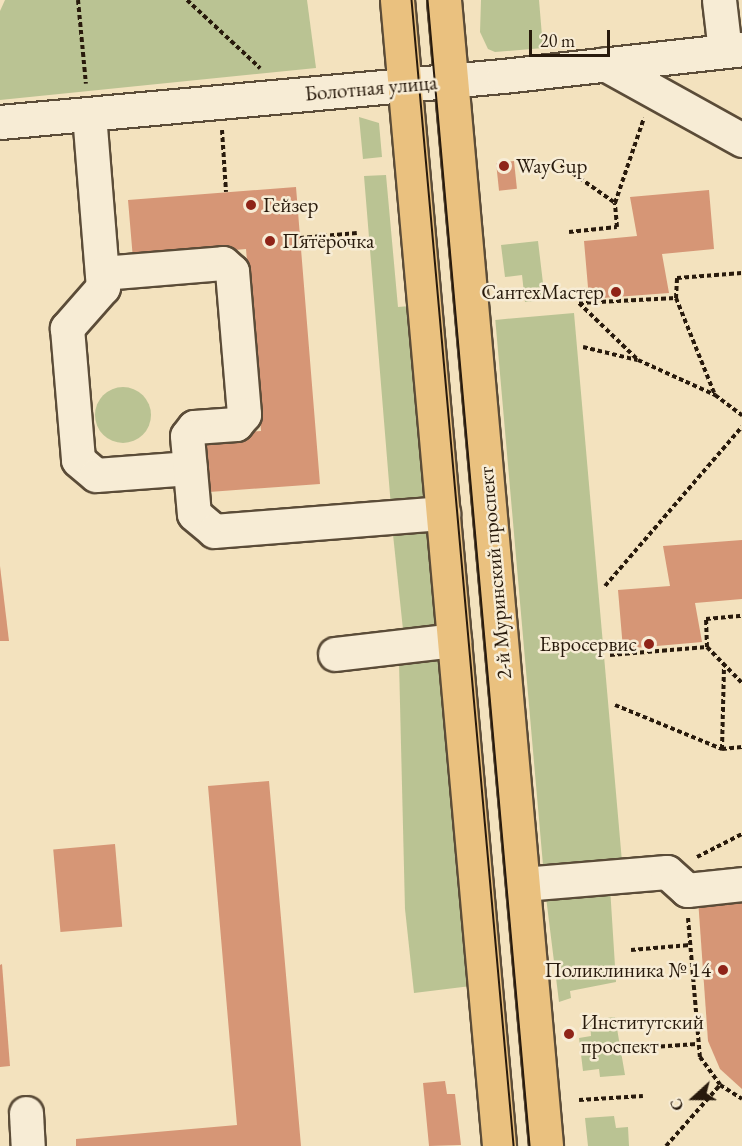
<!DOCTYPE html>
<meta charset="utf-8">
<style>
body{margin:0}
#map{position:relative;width:742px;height:1146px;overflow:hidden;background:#f3e2be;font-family:"EB Garamond",serif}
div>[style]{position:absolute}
.green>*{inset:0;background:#bac393;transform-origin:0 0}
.round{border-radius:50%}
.building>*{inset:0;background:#d69676;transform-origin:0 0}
.path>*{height:4px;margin-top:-2px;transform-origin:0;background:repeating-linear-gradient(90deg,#281a0c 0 4.5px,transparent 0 7.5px)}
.roads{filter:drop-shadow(2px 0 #5b4c38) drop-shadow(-2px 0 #5b4c38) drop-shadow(0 2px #5b4c38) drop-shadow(0 -2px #5b4c38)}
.minor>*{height:33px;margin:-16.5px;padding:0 16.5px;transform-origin:16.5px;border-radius:16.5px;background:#f7ecd5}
.major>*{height:33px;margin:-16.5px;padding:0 16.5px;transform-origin:16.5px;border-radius:16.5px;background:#eac17f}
.tram>*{height:1.5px;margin:-0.75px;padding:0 0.75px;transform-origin:0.75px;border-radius:0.75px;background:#281a0c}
.dots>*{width:16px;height:16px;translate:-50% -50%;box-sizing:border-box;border:3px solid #f7ecd5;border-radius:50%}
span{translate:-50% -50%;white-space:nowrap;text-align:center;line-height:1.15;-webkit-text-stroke:5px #f7ecd5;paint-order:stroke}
.street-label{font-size:21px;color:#281a0c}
.poi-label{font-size:21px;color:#281a0c}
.left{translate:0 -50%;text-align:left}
.right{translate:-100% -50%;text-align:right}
.north{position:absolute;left:664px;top:1068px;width:60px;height:60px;-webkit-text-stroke:4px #f7ecd5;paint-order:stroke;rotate:249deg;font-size:16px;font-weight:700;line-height:24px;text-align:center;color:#281a0c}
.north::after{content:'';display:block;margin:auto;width:21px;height:27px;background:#281a0c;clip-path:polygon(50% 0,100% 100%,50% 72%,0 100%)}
.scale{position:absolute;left:529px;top:30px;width:81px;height:27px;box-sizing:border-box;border:3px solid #281a0c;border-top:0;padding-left:8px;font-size:18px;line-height:21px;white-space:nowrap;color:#281a0c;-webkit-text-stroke:4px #f7ecd5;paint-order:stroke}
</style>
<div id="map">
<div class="green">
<i style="clip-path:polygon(5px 0,307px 0,316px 68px,0 100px,0 11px)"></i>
<i style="clip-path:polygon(481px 0,539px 0,543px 48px,495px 52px,488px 49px,480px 32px)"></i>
<i style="clip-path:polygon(359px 117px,379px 123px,382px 157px,363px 159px)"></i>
<i style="clip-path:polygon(386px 175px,398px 307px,410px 306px,427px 504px,391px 507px,364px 176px)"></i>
<i style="clip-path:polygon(538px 241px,545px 300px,525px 302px,522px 275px,505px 277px,501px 245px)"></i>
<i style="left:574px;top:313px;width:553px;height:79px;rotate:85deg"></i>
<i class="round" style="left:95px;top:387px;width:56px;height:56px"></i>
<i style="left:429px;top:523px;width:108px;height:37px;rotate:84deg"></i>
<i style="clip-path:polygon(442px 657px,471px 986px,414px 993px,405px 909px,399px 662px)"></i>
<i style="clip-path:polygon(610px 887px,616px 982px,570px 991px,571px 998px,559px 1002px,546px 897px)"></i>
<i style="clip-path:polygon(615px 1017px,625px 1075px,600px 1077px,599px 1069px,583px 1071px,579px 1038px,591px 1036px,590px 1020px)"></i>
<i style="clip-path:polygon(614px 1116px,616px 1128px,628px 1127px,629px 1146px,588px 1146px,585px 1118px)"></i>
</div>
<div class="building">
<i style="left:514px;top:161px;width:28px;height:18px;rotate:84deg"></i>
<i style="clip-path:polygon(296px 187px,320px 484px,209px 492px,204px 436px,261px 431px,246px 249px,133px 259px,128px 200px)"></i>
<i style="clip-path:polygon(709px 190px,714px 249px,662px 254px,669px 293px,589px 299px,584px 241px,637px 236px,630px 197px)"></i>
<i style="clip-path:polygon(742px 540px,742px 599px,695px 603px,702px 642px,623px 649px,618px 590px,670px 586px,663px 546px)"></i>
<i style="clip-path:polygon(0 566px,9px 641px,0 641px)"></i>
<i style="clip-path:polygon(269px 781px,301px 1146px,76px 1146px,76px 1139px,237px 1125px,208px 786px)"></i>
<i style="left:115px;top:844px;width:83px;height:62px;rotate:85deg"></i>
<i style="clip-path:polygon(742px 894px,742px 1089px,720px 1069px,708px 1041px,698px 899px)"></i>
<i style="clip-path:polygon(2px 964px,10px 1066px,0 1067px,0 965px)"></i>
<i style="clip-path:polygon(445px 1081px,447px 1094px,455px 1094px,461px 1145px,429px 1146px,423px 1083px)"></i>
</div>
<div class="path">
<i style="left:78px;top:0;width:84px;rotate:84.6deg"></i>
<i style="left:187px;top:0;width:100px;rotate:43deg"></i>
<i style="left:222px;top:130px;width:62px;rotate:86.3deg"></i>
<i style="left:561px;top:165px;width:66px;rotate:35.1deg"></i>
<i style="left:569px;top:232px;width:48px;rotate:-5.9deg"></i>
<i style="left:617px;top:227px;width:24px;rotate:-95deg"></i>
<i style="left:615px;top:203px;width:90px;rotate:-71.2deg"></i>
<i style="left:300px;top:238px;width:57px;rotate:-5deg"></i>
<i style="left:676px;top:298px;width:105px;rotate:68.1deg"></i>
<i style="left:579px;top:303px;width:82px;rotate:44deg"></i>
<i style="left:638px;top:360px;width:85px;rotate:24.4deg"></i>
<i style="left:715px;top:395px;width:34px;rotate:37deg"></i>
<i style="left:579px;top:303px;width:97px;rotate:-3deg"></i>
<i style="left:676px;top:298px;width:20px;rotate:-87deg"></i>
<i style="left:677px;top:278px;width:65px;rotate:-4.4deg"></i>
<i style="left:583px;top:347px;width:56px;rotate:13.5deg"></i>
<i style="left:605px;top:586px;width:210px;rotate:-49.3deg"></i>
<i style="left:707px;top:647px;width:50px;rotate:45.8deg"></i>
<i style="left:610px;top:655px;width:97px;rotate:-4.7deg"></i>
<i style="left:707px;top:647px;width:28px;rotate:-92deg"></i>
<i style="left:706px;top:619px;width:36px;rotate:-5deg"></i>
<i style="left:615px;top:705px;width:116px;rotate:22.4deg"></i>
<i style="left:722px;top:749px;width:20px;rotate:-6deg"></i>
<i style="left:722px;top:749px;width:84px;rotate:-88.6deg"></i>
<i style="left:697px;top:857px;width:51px;rotate:-27.1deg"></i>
<i style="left:688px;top:918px;width:140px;rotate:85.1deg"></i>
<i style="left:700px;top:1057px;width:34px;rotate:54deg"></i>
<i style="left:720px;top:1085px;width:26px;rotate:32deg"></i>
<i style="left:631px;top:950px;width:59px;rotate:-4.8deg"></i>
<i style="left:638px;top:1048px;width:59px;rotate:-3.9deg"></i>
<i style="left:579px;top:1100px;width:64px;rotate:-3.6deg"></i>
<i style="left:666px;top:1146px;width:81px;rotate:-48.5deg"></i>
</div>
<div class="roads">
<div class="minor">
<i style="left:719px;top:0;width:51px;rotate:83.3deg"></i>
<i style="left:605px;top:64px;width:157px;rotate:29deg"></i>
<i style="left:89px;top:114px;width:174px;rotate:85.4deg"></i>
<i style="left:103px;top:287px;width:55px;rotate:131.3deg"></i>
<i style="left:67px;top:328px;width:132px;rotate:85.2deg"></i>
<i style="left:78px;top:460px;width:23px;rotate:40deg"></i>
<i style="left:96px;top:475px;width:94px;rotate:-4.3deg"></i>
<i style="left:0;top:122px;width:505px;rotate:-5.23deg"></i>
<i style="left:503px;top:76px;width:241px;rotate:-6.4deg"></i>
<i style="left:102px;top:273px;width:121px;rotate:-4.7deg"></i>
<i style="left:223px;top:263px;width:12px;rotate:42deg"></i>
<i style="left:232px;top:271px;width:144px;rotate:85.2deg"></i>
<i style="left:244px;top:414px;width:13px;rotate:129deg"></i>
<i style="left:236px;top:424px;width:42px;rotate:175.9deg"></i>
<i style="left:194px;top:427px;width:11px;rotate:128deg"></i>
<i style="left:187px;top:436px;width:78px;rotate:84.9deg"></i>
<i style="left:194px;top:514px;width:26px;rotate:40deg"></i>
<i style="left:214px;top:531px;width:230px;rotate:-4.5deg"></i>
<i style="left:335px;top:654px;width:120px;rotate:-6.7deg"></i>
<i style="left:523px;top:884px;width:144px;rotate:-4.8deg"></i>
<i style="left:667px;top:872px;width:27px;rotate:42deg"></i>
<i style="left:687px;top:890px;width:55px;rotate:-6.2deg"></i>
<i style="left:26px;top:1113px;width:33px;rotate:87deg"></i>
</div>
<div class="major">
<i style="left:397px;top:0;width:1151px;rotate:84.91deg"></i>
<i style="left:444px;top:0;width:1151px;rotate:84.91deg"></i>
</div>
</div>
<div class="tram">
<i style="left:412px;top:0;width:1151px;rotate:84.91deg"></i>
<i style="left:428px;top:0;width:1151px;rotate:84.91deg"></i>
</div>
<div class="dots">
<i style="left:504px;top:166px;background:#8f2418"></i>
<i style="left:251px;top:205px;background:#8f2418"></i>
<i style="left:270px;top:241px;background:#8f2418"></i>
<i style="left:616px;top:292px;background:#8f2418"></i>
<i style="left:649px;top:644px;background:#8f2418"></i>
<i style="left:723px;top:970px;background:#8f2418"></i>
<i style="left:569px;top:1034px;background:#8f2418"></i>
</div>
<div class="street-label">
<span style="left:371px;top:88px;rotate:-5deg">Болотная улица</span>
<span style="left:495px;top:573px;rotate:-95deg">2-й Муринский проспект</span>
</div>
<div class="poi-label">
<span class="left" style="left:516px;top:166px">WayCup</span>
<span class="left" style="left:263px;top:205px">Гейзер</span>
<span class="left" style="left:282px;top:241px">Пятёрочка</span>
<span class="right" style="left:604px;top:292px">СантехМастер</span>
<span class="right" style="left:637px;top:644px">Евросервис</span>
<span class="right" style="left:711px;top:970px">Поликлиника № 14</span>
<span class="left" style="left:581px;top:1034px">Институтский<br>проспект</span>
</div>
<div class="north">С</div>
<div class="scale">20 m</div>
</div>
